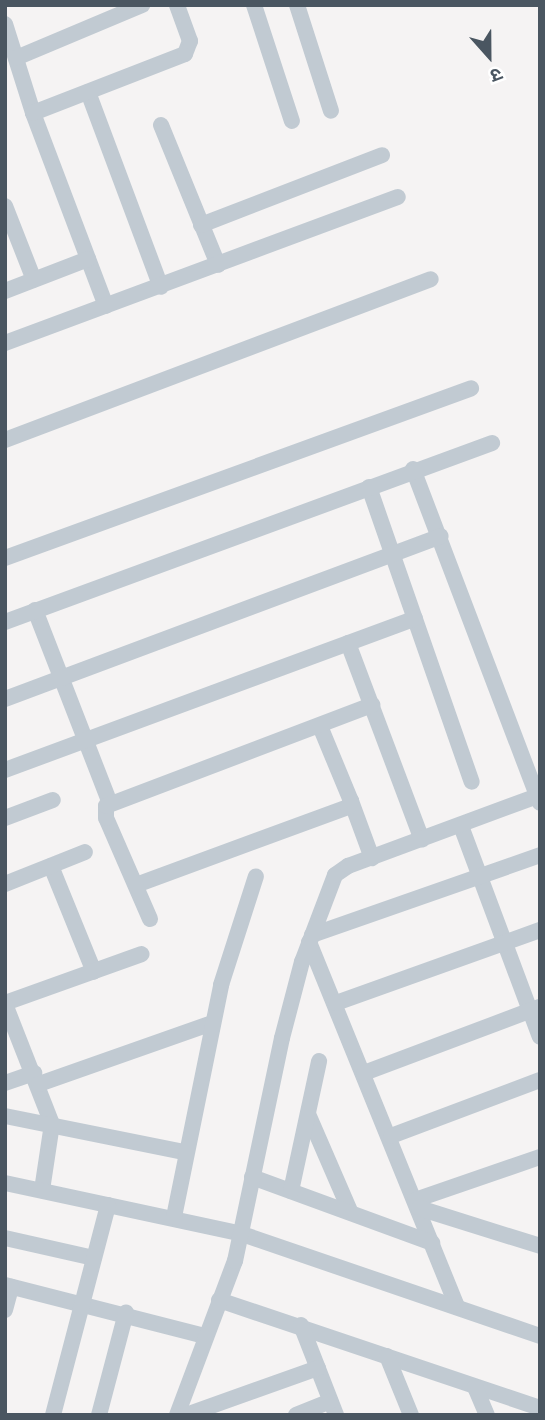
<!DOCTYPE html>
<meta charset="utf-8">
<style>
body{margin:0}
#map{position:relative;width:545px;height:1420px;overflow:hidden;background:#f5f3f3;font-family:"Exo 2","Noto Sans Devanagari",sans-serif}
div>[style]{position:absolute}
.street>*{height:16px;margin:-8px;padding:0 8px;transform-origin:8px;border-radius:8px;background:#c1cad2}
span{translate:-50% -50%;white-space:nowrap;text-align:center;line-height:1.15;-webkit-text-stroke:7px #fff;paint-order:stroke}
.frame{position:absolute;inset:0;border:7px solid #4a5661;pointer-events:none}
.north{position:absolute;left:454px;top:21px;width:70px;height:70px;-webkit-text-stroke:5px #fff;paint-order:stroke;rotate:159deg;font-size:19px;font-weight:700;line-height:28px;text-align:center;color:#4a5661}
.north::after{content:'';display:block;margin:auto;width:24px;height:32px;background:#4a5661;clip-path:polygon(50% 0,100% 100%,50% 72%,0 100%)}
</style>
<div id="map">
<div class="street">
<i style="left:254px;top:5px;width:122px;rotate:71.9deg"></i>
<i style="left:297px;top:5px;width:111px;rotate:72.2deg"></i>
<i style="left:5px;top:24px;width:93px;rotate:72.5deg"></i>
<i style="left:33px;top:113px;width:206px;rotate:69.3deg"></i>
<i style="left:16px;top:58px;width:137px;rotate:-22.8deg"></i>
<i style="left:88px;top:92px;width:208px;rotate:69.5deg"></i>
<i style="left:33px;top:113px;width:163px;rotate:-21.2deg"></i>
<i style="left:185px;top:54px;width:14px;rotate:-69deg"></i>
<i style="left:190px;top:41px;width:38px;rotate:-110deg"></i>
<i style="left:161px;top:125px;width:151px;rotate:67.8deg"></i>
<i style="left:5px;top:206px;width:79px;rotate:68.6deg"></i>
<i style="left:201px;top:225px;width:194px;rotate:-21.1deg"></i>
<i style="left:5px;top:291px;width:89px;rotate:-21.1deg"></i>
<i style="left:5px;top:343px;width:419px;rotate:-20.4deg"></i>
<i style="left:5px;top:440px;width:455px;rotate:-20.7deg"></i>
<i style="left:413px;top:469px;width:357px;rotate:69.2deg"></i>
<i style="left:369px;top:487px;width:312px;rotate:70.8deg"></i>
<i style="left:5px;top:558px;width:496px;rotate:-20deg"></i>
<i style="left:35px;top:610px;width:207px;rotate:68.8deg"></i>
<i style="left:5px;top:622px;width:519px;rotate:-20.18deg"></i>
<i style="left:348px;top:643px;width:210px;rotate:69.4deg"></i>
<i style="left:5px;top:699px;width:465px;rotate:-20.5deg"></i>
<i style="left:5px;top:770px;width:437px;rotate:-20.3deg"></i>
<i style="left:351px;top:801px;width:61px;rotate:69.8deg"></i>
<i style="left:5px;top:818px;width:51px;rotate:-20.6deg"></i>
<i style="left:461px;top:826px;width:225px;rotate:69.5deg"></i>
<i style="left:51px;top:866px;width:114px;rotate:67.9deg"></i>
<i style="left:5px;top:884px;width:86px;rotate:-21.8deg"></i>
<i style="left:136px;top:885px;width:226px;rotate:-20.2deg"></i>
<i style="left:348px;top:807px;width:7px;rotate:-63deg"></i>
<i style="left:351px;top:801px;width:81px;rotate:-112.5deg"></i>
<i style="left:150px;top:919px;width:110px;rotate:-113.5deg"></i>
<i style="left:106px;top:818px;width:12px;rotate:-90deg"></i>
<i style="left:106px;top:806px;width:285px;rotate:-20.8deg"></i>
<i style="left:312px;top:935px;width:242px;rotate:-19.3deg"></i>
<i style="left:309px;top:942px;width:394px;rotate:67.9deg"></i>
<i style="left:5px;top:1003px;width:145px;rotate:-19.7deg"></i>
<i style="left:336px;top:1003px;width:217px;rotate:-19.7deg"></i>
<i style="left:5px;top:1004px;width:129px;rotate:68.6deg"></i>
<i style="left:52px;top:1124px;width:67px;rotate:98.6deg"></i>
<i style="left:364px;top:1073px;width:188px;rotate:-20.6deg"></i>
<i style="left:5px;top:1083px;width:31px;rotate:-19deg"></i>
<i style="left:39px;top:1084px;width:183px;rotate:-19.4deg"></i>
<i style="left:308px;top:1114px;width:106px;rotate:66.6deg"></i>
<i style="left:5px;top:1116px;width:183px;rotate:11.4deg"></i>
<i style="left:391px;top:1136px;width:159px;rotate:-20.6deg"></i>
<i style="left:252px;top:1177px;width:192px;rotate:20.1deg"></i>
<i style="left:5px;top:1183px;width:242px;rotate:12.1deg"></i>
<i style="left:242px;top:1234px;width:315px;rotate:18.9deg"></i>
<i style="left:291px;top:1191px;width:133px;rotate:-77.8deg"></i>
<i style="left:415px;top:1200px;width:132px;rotate:-19deg"></i>
<i style="left:419px;top:1208px;width:127px;rotate:17.4deg"></i>
<i style="left:174px;top:1217px;width:237px;rotate:-78.5deg"></i>
<i style="left:221px;top:985px;width:114px;rotate:-72.2deg"></i>
<i style="left:5px;top:1238px;width:91px;rotate:12.7deg"></i>
<i style="left:5px;top:1285px;width:206px;rotate:14.3deg"></i>
<i style="left:219px;top:1300px;width:339px;rotate:18.6deg"></i>
<i style="left:5px;top:1310px;width:24px;rotate:-75deg"></i>
<i style="left:301px;top:1325px;width:97px;rotate:68.7deg"></i>
<i style="left:387px;top:1356px;width:64px;rotate:67.9deg"></i>
<i style="left:475px;top:1387px;width:30px;rotate:67deg"></i>
<i style="left:53px;top:1415px;width:217px;rotate:-75.3deg"></i>
<i style="left:99px;top:1415px;width:106px;rotate:-75.2deg"></i>
<i style="left:177px;top:1415px;width:165px;rotate:-69.4deg"></i>
<i style="left:235px;top:1261px;width:228px;rotate:-78.1deg"></i>
<i style="left:282px;top:1038px;width:79px;rotate:-75.3deg"></i>
<i style="left:302px;top:962px;width:93px;rotate:-69.2deg"></i>
<i style="left:335px;top:875px;width:16px;rotate:-35deg"></i>
<i style="left:348px;top:866px;width:202px;rotate:-20.3deg"></i>
<i style="left:186px;top:1415px;width:140px;rotate:-19.6deg"></i>
<i style="left:296px;top:1415px;width:37px;rotate:-22deg"></i>
</div>
<div class="frame"></div>
<div class="north">उ</div>
</div>
